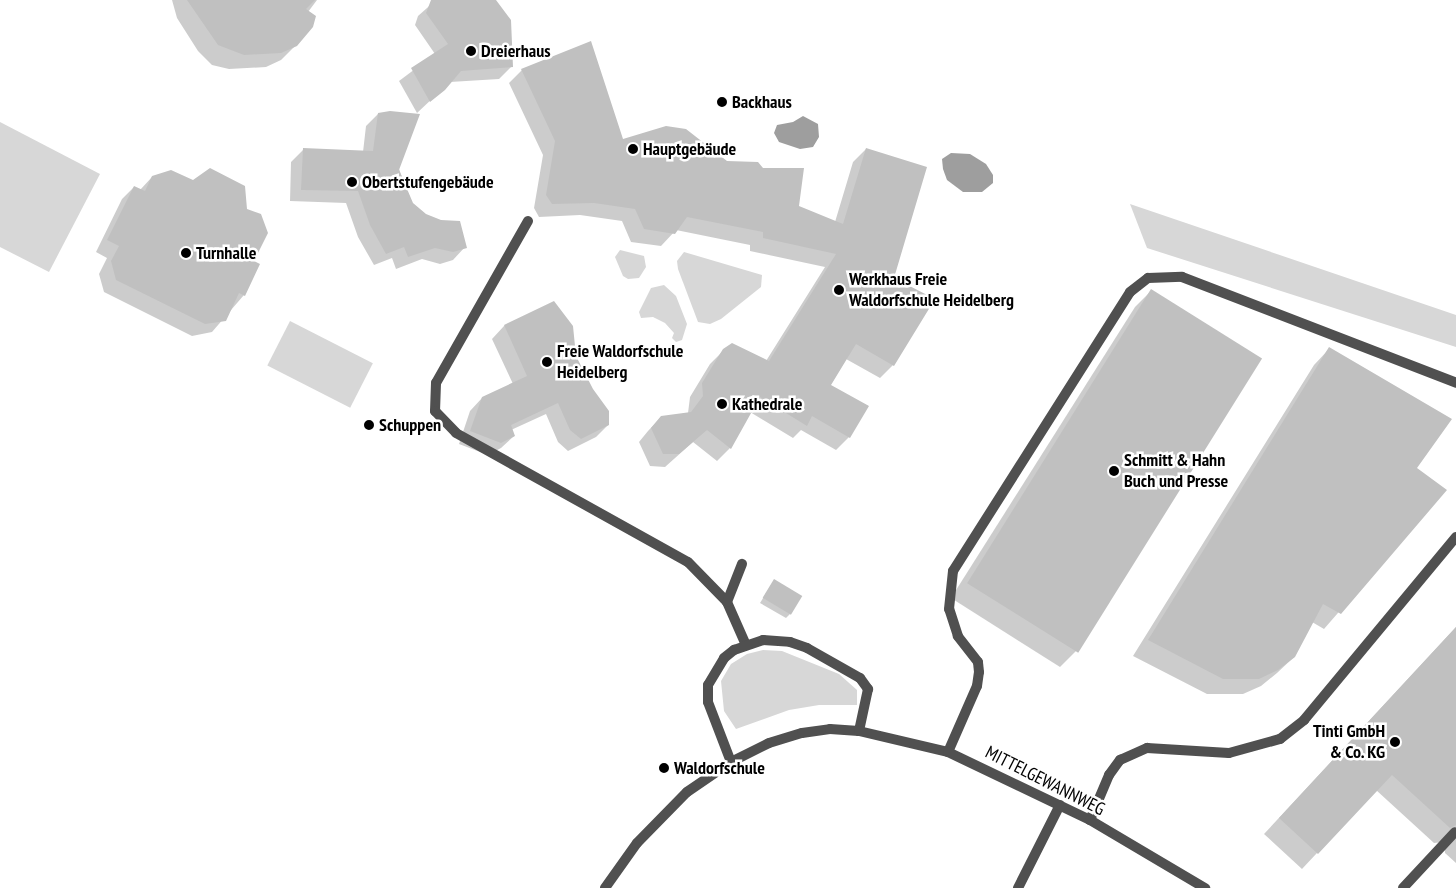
<!DOCTYPE html>
<meta charset="utf-8">
<style>
body{margin:0}
#map{position:relative;width:1456px;height:888px;overflow:hidden;background:#fff;font-family:"PT Sans Narrow",sans-serif}
div>[style]{position:absolute}
.green>*{inset:0;background:#d7d7d7;transform-origin:0 0}
.water>*{inset:0;background:#9e9e9e}
.shadow>*{inset:0;background:#0003}
.building>*{inset:0;background:#c0c0c0;transform-origin:0 0}
.service>*{height:10px;margin:-5px;padding:0 5px;transform-origin:5px;border-radius:5px;background:#505050}
.minor>*{height:10px;margin:-5px;padding:0 5px;transform-origin:5px;border-radius:5px;background:#505050}
.dots>*{width:14px;height:14px;translate:-50% -50%;box-sizing:border-box;border:2px solid #fff;border-radius:50%}
span{translate:-50% -50%;white-space:nowrap;text-align:center;line-height:1.15;-webkit-text-stroke:5px #fff;paint-order:stroke}
.poi-label{font-size:18px;color:#000;font-weight:700}
.left{translate:0 -50%;text-align:left}
.right{translate:-100% -50%;text-align:right}
.street-label{font-size:18px;color:#000}
</style>
<div id="map">
<div class="green">
<i style="clip-path:polygon(0 122px,100px 174px,49px 272px,0 247px)"></i>
<i style="clip-path:polygon(1130px 204px,1456px 315px,1456px 347px,1147px 248px)"></i>
<i style="clip-path:polygon(620px 250px,644px 256px,646px 267px,639px 278px,628px 279px,623px 276px,615px 257px)"></i>
<i style="clip-path:polygon(684px 252px,762px 275px,761px 287px,721px 319px,710px 324px,698px 322px,678px 269px,677px 261px)"></i>
<i style="clip-path:polygon(664px 285px,676px 296px,687px 324px,682px 340px,676px 342px,672px 338px,674px 333px,665px 323px,653px 317px,641px 318px,639px 312px,651px 288px)"></i>
<i style="left:290px;top:321px;width:93px;height:50px;rotate:27deg"></i>
<i style="clip-path:polygon(763px 650px,782px 651px,839px 674px,857px 690px,857px 705px,819px 705px,789px 710px,736px 729px,724px 711px,721px 681px,731px 664px,747px 654px)"></i>
</div>
<div class="water">
<i style="clip-path:polygon(803px 116px,818px 124px,819px 137px,813px 147px,800px 149px,779px 142px,774px 133px,777px 125px,793px 122px)"></i>
<i style="clip-path:polygon(951px 153px,970px 154px,986px 164px,993px 175px,993px 183px,982px 192px,963px 192px,947px 180px,943px 169px,942px 159px)"></i>
</div>
<div class="shadow">
<i style="clip-path:polygon(172px 0,317px 0,308px 12px,296px 45px,281px 60px,266px 67px,229px 69px,212px 65px,198px 51px,177px 18px)"></i>
<i style="clip-path:polygon(436px 0,494px 0,511px 67px,499px 79px,450px 82px,417px 113px,399px 81px,435px 54px,415px 25px,418px 16px)"></i>
<i style="clip-path:polygon(522px 70px,622px 140px,727px 163px,797px 207px,835px 222px,853px 162px,866px 149px,893px 279px,933px 300px,893px 365px,880px 378px,846px 359px,830px 386px,868px 406px,849px 437px,836px 450px,801px 430px,793px 438px,750px 412px,730px 448px,717px 461px,693px 442px,665px 467px,650px 466px,639px 442px,648px 431px,661px 417px,688px 413px,690px 397px,710px 364px,724px 350px,766px 361px,825px 267px,750px 251px,750px 245px,676px 230px,661px 246px,631px 242px,622px 221px,580px 215px,539px 217px,534px 208px,543px 155px,509px 83px)"></i>
<i style="clip-path:polygon(378px 114px,412px 203px,465px 247px,453px 260px,440px 264px,422px 259px,396px 269px,392px 258px,374px 265px,358px 237px,346px 203px,290px 201px,291px 162px,303px 150px,363px 152px,366px 126px)"></i>
<i style="clip-path:polygon(152px 177px,253px 262px,244px 295px,212px 332px,192px 336px,104px 292px,99px 274px,107px 258px,96px 252px,122px 199px,134px 187px,140px 190px)"></i>
<i style="clip-path:polygon(1151px 291px,1076px 651px,1060px 667px,951px 598px,1135px 307px)"></i>
<i style="clip-path:polygon(554px 302px,575px 356px,608px 425px,596px 437px,568px 451px,558px 442px,546px 414px,511px 430px,514px 436px,501px 448px,488px 455px,459px 444px,470px 411px,482px 398px,513px 384px,492px 339px,504px 326px)"></i>
<i style="clip-path:polygon(1329px 349px,1415px 469px,1445px 490px,1324px 629px,1312px 622px,1294px 657px,1277px 673px,1261px 686px,1243px 694px,1207px 694px,1133px 656px,1314px 365px)"></i>
<i style="clip-path:polygon(771px 585px,790px 614px,786px 618px,760px 603px)"></i>
<i style="clip-path:polygon(1456px 627px,1456px 863px,1445px 853px,1444px 842px,1434px 843px,1376px 790px,1302px 869px,1264px 834px)"></i>
</div>
<div class="building">
<i style="clip-path:polygon(187px 0,315px 0,306px 9px,316px 16px,313px 27px,297px 46px,281px 53px,244px 55px,218px 45px)"></i>
<i style="clip-path:polygon(431px 0,496px 0,511px 20px,513px 67px,461px 71px,445px 90px,430px 102px,411px 68px,448px 44px,426px 13px)"></i>
<i style="clip-path:polygon(591px 41px,623px 139px,666px 126px,686px 129px,727px 161px,758px 162px,763px 168px,804px 168px,799px 206px,843px 224px,866px 148px,927px 167px,894px 278px,935px 299px,894px 366px,856px 344px,831px 385px,869px 406px,850px 438px,812px 416px,807px 426px,760px 397px,731px 449px,707px 430px,679px 454px,663px 454px,651px 428px,661px 416px,691px 412px,703px 396px,702px 383px,723px 349px,732px 343px,769px 361px,836px 254px,763px 238px,763px 232px,687px 217px,675px 234px,644px 229px,635px 209px,594px 203px,552px 204px,546px 195px,555px 141px,521px 69px)"></i>
<i style="clip-path:polygon(390px 111px,420px 114px,399px 170px,413px 203px,426px 214px,441px 220px,460px 221px,467px 248px,453px 252px,435px 248px,408px 257px,404px 247px,386px 254px,370px 225px,358px 191px,301px 190px,303px 148px,373px 151px,378px 113px)"></i>
<i style="clip-path:polygon(210px 168px,245px 186px,247px 209px,261px 214px,268px 233px,254px 261px,260px 264px,245px 296px,239px 293px,226px 321px,205px 324px,116px 280px,111px 261px,119px 246px,107px 240px,134px 186px,145px 191px,152px 176px,171px 170px,193px 180px)"></i>
<i style="left:1151px;top:289px;width:131px;height:347px;rotate:32deg"></i>
<i style="clip-path:polygon(554px 301px,573px 326px,576px 356px,593px 389px,609px 411px,609px 425px,581px 439px,570px 430px,558px 403px,511px 425px,515px 436px,501px 443px,470px 431px,482px 397px,527px 376px,504px 325px)"></i>
<i style="clip-path:polygon(1329px 347px,1452px 419px,1417px 468px,1447px 490px,1341px 614px,1323px 604px,1295px 657px,1278px 670px,1259px 679px,1223px 679px,1148px 640px)"></i>
<i style="left:774px;top:579px;width:33px;height:22px;rotate:31deg"></i>
<i style="clip-path:polygon(1456px 627px,1456px 825px,1450px 828px,1392px 775px,1318px 854px,1279px 818px)"></i>
</div>
<div class="service">
<i style="left:528px;top:221px;width:186px;rotate:119.6deg"></i>
<i style="left:436px;top:383px;width:28px;rotate:92deg"></i>
<i style="left:435px;top:411px;width:30px;rotate:46deg"></i>
<i style="left:456px;top:433px;width:265px;rotate:29.1deg"></i>
<i style="left:688px;top:562px;width:56px;rotate:45.7deg"></i>
<i style="left:727px;top:602px;width:47px;rotate:66.2deg"></i>
<i style="left:727px;top:602px;width:41px;rotate:-68.5deg"></i>
<i style="left:948px;top:752px;width:72px;rotate:-66.3deg"></i>
<i style="left:977px;top:686px;width:14px;rotate:-82deg"></i>
<i style="left:979px;top:672px;width:10px;rotate:-96deg"></i>
<i style="left:978px;top:662px;width:33px;rotate:-128deg"></i>
<i style="left:958px;top:636px;width:28px;rotate:-108deg"></i>
<i style="left:949px;top:609px;width:38px;rotate:-84deg"></i>
<i style="left:953px;top:571px;width:330px;rotate:-57.6deg"></i>
<i style="left:1130px;top:292px;width:23px;rotate:-38deg"></i>
<i style="left:1148px;top:278px;width:34px;rotate:-2deg"></i>
<i style="left:1182px;top:277px;width:294px;rotate:21.1deg"></i>
<i style="left:1090px;top:820px;width:49px;rotate:-67.1deg"></i>
<i style="left:1109px;top:775px;width:19px;rotate:-54deg"></i>
<i style="left:1120px;top:760px;width:30px;rotate:-24deg"></i>
<i style="left:1147px;top:748px;width:82px;rotate:3.5deg"></i>
<i style="left:1229px;top:753px;width:53px;rotate:-15.4deg"></i>
<i style="left:1280px;top:739px;width:31px;rotate:-38deg"></i>
<i style="left:1304px;top:720px;width:238px;rotate:-50.3deg"></i>
<i style="left:1018px;top:888px;width:93px;rotate:-63.2deg"></i>
<i style="left:1403px;top:888px;width:76px;rotate:-47.1deg"></i>
</div>
<div class="minor">
<i style="left:731px;top:762px;width:64px;rotate:-111deg"></i>
<i style="left:708px;top:702px;width:17px;rotate:-90deg"></i>
<i style="left:708px;top:685px;width:31px;rotate:-59deg"></i>
<i style="left:724px;top:658px;width:13px;rotate:-39deg"></i>
<i style="left:734px;top:650px;width:31px;rotate:-19deg"></i>
<i style="left:763px;top:640px;width:27px;rotate:4deg"></i>
<i style="left:790px;top:642px;width:18px;rotate:19deg"></i>
<i style="left:807px;top:648px;width:61px;rotate:29.5deg"></i>
<i style="left:860px;top:678px;width:14px;rotate:54deg"></i>
<i style="left:868px;top:689px;width:43px;rotate:102.1deg"></i>
<i style="left:605px;top:888px;width:55px;rotate:-54.6deg"></i>
<i style="left:637px;top:843px;width:71px;rotate:-45.6deg"></i>
<i style="left:687px;top:792px;width:53px;rotate:-34.3deg"></i>
<i style="left:731px;top:762px;width:42px;rotate:-26.6deg"></i>
<i style="left:769px;top:743px;width:34px;rotate:-17deg"></i>
<i style="left:802px;top:733px;width:28px;rotate:-8deg"></i>
<i style="left:830px;top:729px;width:29px;rotate:4deg"></i>
<i style="left:859px;top:731px;width:91px;rotate:13.3deg"></i>
<i style="left:948px;top:752px;width:157px;rotate:25.6deg"></i>
<i style="left:1090px;top:820px;width:134px;rotate:30.6deg"></i>
</div>
<div class="dots">
<i style="left:471px;top:51px;background:#000"></i>
<i style="left:722px;top:102px;background:#000"></i>
<i style="left:633px;top:149px;background:#000"></i>
<i style="left:352px;top:182px;background:#000"></i>
<i style="left:186px;top:253px;background:#000"></i>
<i style="left:839px;top:290px;background:#000"></i>
<i style="left:547px;top:362px;background:#000"></i>
<i style="left:722px;top:404px;background:#000"></i>
<i style="left:369px;top:425px;background:#000"></i>
<i style="left:1114px;top:471px;background:#000"></i>
<i style="left:1395px;top:742px;background:#000"></i>
<i style="left:664px;top:768px;background:#000"></i>
</div>
<div class="poi-label">
<span class="left" style="left:481px;top:51px">Dreierhaus</span>
<span class="left" style="left:732px;top:102px">Backhaus</span>
<span class="left" style="left:643px;top:149px">Hauptgebäude</span>
<span class="left" style="left:362px;top:182px">Obertstufengebäude</span>
<span class="left" style="left:196px;top:253px">Turnhalle</span>
<span class="left" style="left:849px;top:290px">Werkhaus Freie<br>Waldorfschule Heidelberg</span>
<span class="left" style="left:557px;top:362px">Freie Waldorfschule<br>Heidelberg</span>
<span class="left" style="left:732px;top:404px">Kathedrale</span>
<span class="left" style="left:379px;top:425px">Schuppen</span>
<span class="left" style="left:1124px;top:471px">Schmitt &amp; Hahn<br>Buch und Presse</span>
<span class="right" style="left:1385px;top:742px">Tinti GmbH<br>&amp; Co. KG</span>
<span class="left" style="left:674px;top:768px">Waldorfschule</span>
</div>
<div class="street-label">
<span style="left:1045px;top:781px;rotate:27deg">MITTELGEWANNWEG</span>
</div>
</div>
